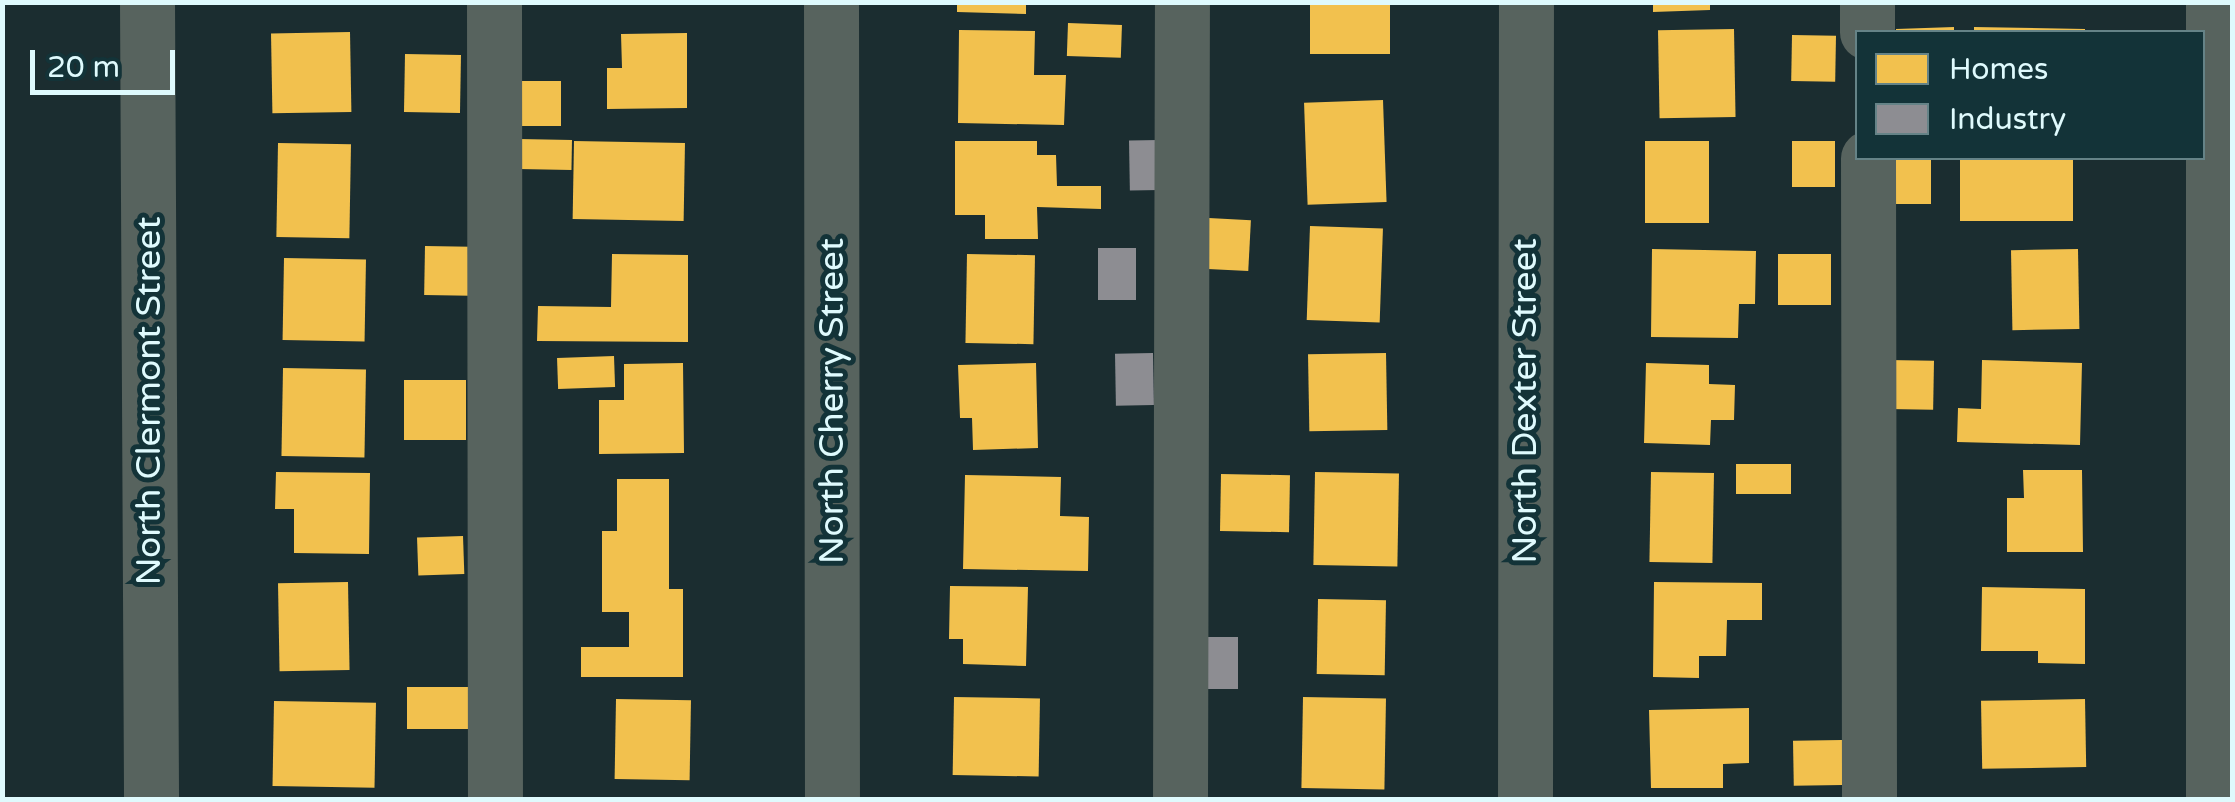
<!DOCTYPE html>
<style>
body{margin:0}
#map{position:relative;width:2235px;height:802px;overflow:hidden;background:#1b2d30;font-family:"Varela Round",sans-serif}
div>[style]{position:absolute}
.homes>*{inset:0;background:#f2c14e;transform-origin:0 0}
.industry>*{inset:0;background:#8d8d92;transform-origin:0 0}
.minor>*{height:55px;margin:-27.5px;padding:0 27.5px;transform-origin:27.5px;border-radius:27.5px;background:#57635e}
span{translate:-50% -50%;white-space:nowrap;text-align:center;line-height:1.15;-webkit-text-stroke:10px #133338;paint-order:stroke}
.street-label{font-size:35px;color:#dffafd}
.frame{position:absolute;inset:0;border:5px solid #dffafd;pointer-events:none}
.legend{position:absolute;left:1855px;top:30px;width:350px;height:130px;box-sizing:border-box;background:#133338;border:2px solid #658387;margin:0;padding:12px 18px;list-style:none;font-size:30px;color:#dffafd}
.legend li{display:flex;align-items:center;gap:20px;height:50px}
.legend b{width:50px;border:2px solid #658387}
.scale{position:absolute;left:30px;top:50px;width:145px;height:45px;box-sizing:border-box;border:5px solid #dffafd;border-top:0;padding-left:12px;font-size:30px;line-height:35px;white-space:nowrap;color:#dffafd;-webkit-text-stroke:8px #133338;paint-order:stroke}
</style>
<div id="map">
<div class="homes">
<i style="clip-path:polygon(957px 2px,1026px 2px,1026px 14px,957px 12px)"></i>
<i style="left:1310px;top:2px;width:80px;height:52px"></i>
<i style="clip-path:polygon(1653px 2px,1710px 2px,1710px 10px,1653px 12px)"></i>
<i style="left:1068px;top:23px;width:54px;height:33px;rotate:2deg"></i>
<i style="clip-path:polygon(1954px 27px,1954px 32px,1896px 32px,1896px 29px)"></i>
<i style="clip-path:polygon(1974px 27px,2085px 29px,2085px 32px,1974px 32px)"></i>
<i style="left:1734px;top:29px;width:88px;height:76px;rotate:89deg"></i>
<i style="clip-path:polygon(959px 30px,1035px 31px,1034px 75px,1066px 75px,1064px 125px,958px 123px)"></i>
<i style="left:350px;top:32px;width:80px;height:79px;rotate:89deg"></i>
<i style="clip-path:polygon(687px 33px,687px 108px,607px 109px,607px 68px,622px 68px,621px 34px)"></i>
<i style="left:1792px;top:35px;width:44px;height:46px;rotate:1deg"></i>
<i style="left:405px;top:54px;width:56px;height:58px;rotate:1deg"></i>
<i style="left:519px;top:81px;width:42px;height:45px"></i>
<i style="left:1383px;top:100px;width:102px;height:79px;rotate:88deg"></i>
<i style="left:519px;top:139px;width:53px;height:30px;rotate:1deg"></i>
<i style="left:574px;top:141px;width:111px;height:78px;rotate:1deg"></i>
<i style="clip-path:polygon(955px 141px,1037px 141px,1037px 155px,1056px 155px,1057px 186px,1101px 186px,1101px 209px,1037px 207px,1038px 239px,985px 239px,985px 215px,955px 215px)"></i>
<i style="left:1645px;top:141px;width:64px;height:82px"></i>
<i style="left:1792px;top:141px;width:43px;height:46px"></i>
<i style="left:278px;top:143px;width:73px;height:94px;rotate:1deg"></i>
<i style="left:1886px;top:158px;width:45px;height:46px"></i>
<i style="left:1960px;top:158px;width:113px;height:63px"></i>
<i style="left:1190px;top:217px;width:61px;height:51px;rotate:3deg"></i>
<i style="left:1310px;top:226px;width:73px;height:94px;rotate:2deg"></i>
<i style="left:425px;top:246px;width:46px;height:49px;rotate:1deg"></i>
<i style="clip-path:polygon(1652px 249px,1756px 251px,1755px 304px,1739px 304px,1738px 338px,1651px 337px)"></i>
<i style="left:2078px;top:249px;width:80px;height:67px;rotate:89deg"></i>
<i style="clip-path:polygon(612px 254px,688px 255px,688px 342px,537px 341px,538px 306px,611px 307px)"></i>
<i style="left:967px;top:254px;width:68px;height:89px;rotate:1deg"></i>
<i style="left:1778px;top:254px;width:53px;height:51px"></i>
<i style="left:284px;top:258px;width:82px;height:82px;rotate:1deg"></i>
<i style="left:1386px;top:353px;width:77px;height:78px;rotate:89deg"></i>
<i style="left:614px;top:356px;width:31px;height:57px;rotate:88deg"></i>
<i style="left:1888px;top:360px;width:46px;height:49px;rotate:1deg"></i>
<i style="clip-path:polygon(1982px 360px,2082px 363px,2080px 445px,1957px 442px,1958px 408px,1981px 409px)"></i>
<i style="clip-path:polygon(683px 363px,684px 453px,599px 454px,599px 400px,624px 400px,624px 364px)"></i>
<i style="clip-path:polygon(1036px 363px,1038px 448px,973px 450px,972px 418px,960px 418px,958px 365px)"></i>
<i style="clip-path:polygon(1646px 363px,1709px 365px,1709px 384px,1735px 385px,1734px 420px,1711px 420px,1710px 445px,1644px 443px)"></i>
<i style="left:283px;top:368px;width:83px;height:88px;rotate:1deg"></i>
<i style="left:404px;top:380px;width:62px;height:60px"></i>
<i style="left:1736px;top:464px;width:55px;height:30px"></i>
<i style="clip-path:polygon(2023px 470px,2082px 470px,2083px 552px,2007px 552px,2007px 498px,2024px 498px)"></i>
<i style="clip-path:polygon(276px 472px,370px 473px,369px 554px,294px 553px,294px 509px,275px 509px)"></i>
<i style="left:1315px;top:472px;width:84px;height:93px;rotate:1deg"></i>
<i style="left:1651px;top:472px;width:63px;height:90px;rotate:1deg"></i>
<i style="left:1221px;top:474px;width:69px;height:57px;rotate:1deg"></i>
<i style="clip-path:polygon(965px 475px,1061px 477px,1060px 516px,1089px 517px,1088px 571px,963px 569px)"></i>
<i style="clip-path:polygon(617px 479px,669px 479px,669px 589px,683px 589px,683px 677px,581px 677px,581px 647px,629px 647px,629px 612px,602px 612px,602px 531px,617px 531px)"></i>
<i style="left:463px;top:536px;width:38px;height:46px;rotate:88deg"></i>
<i style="left:348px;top:582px;width:88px;height:70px;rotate:89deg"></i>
<i style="clip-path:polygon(1654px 582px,1762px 583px,1762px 620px,1727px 620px,1726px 656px,1699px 656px,1699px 678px,1653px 677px)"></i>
<i style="clip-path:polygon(950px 586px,1028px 587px,1026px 666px,963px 664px,963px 639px,949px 639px)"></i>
<i style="clip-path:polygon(1982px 587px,2085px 589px,2085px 664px,2038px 663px,2038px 651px,1981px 651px)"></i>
<i style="left:1318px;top:599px;width:68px;height:75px;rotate:1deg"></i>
<i style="left:468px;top:687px;width:42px;height:61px;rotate:90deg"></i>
<i style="left:954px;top:697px;width:86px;height:78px;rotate:1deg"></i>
<i style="left:1303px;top:697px;width:83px;height:91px;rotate:1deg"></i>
<i style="left:616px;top:699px;width:75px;height:80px;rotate:1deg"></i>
<i style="left:2085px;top:699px;width:68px;height:104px;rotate:89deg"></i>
<i style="left:274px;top:701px;width:102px;height:85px;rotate:1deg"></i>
<i style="clip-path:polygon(1749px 708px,1749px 763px,1723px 764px,1723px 788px,1651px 788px,1649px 710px)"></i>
<i style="left:1842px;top:740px;width:45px;height:49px;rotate:89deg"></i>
</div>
<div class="industry">
<i style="left:1159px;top:140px;width:50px;height:30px;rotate:89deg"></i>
<i style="left:1098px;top:248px;width:38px;height:52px"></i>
<i style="left:1153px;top:353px;width:52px;height:38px;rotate:89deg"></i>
<i style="left:1200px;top:637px;width:38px;height:52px"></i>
</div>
<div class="minor">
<i style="left:147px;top:2px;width:798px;rotate:89.71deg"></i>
<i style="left:494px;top:2px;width:798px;rotate:89.93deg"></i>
<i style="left:831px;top:2px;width:798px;rotate:89.93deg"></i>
<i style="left:1867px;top:2px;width:30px;rotate:90deg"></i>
<i style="left:1868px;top:158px;width:642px;rotate:89.91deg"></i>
<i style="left:1180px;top:800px;width:798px;rotate:-89.86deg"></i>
<i style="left:1525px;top:800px;width:798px;rotate:-89.93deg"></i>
<i style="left:2213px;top:800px;width:798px;rotate:-90deg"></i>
</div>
<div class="street-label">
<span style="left:149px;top:401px;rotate:-90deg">North Clermont Street</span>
<span style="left:832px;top:401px;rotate:-90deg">North Cherry Street</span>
<span style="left:1525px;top:401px;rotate:-90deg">North Dexter Street</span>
</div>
<div class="frame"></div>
<ul class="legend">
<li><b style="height:28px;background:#f2c14e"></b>Homes</li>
<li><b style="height:28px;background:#8d8d92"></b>Industry</li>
</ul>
<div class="scale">20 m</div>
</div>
